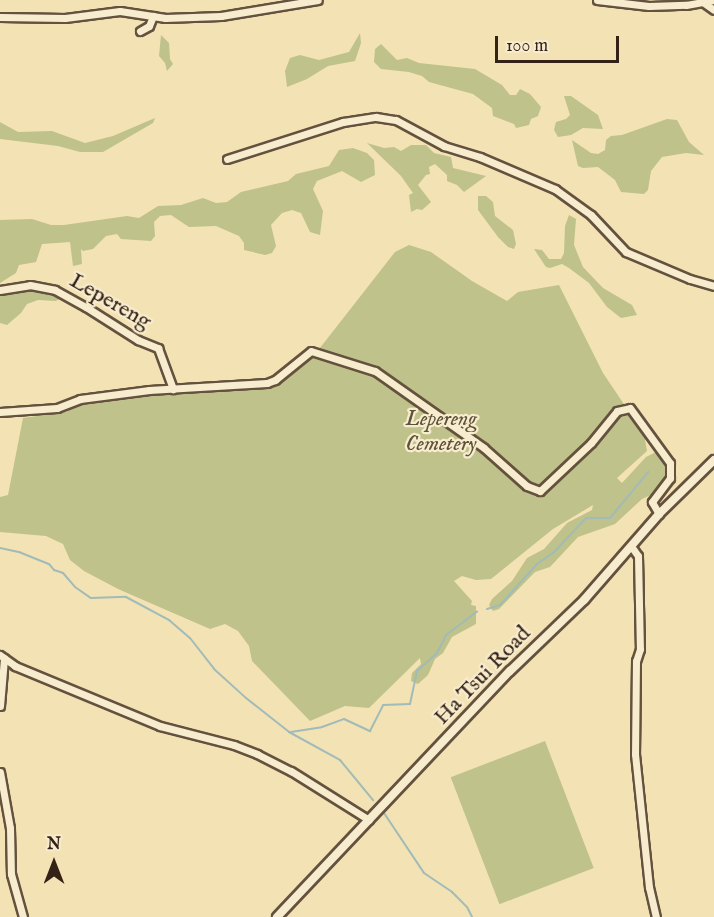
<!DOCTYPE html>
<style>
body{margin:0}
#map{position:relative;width:714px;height:917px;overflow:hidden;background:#f3e2b4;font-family:"IM FELL English",serif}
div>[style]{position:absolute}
.green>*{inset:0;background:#bfc28a;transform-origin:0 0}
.stream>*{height:2px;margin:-1px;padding:0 1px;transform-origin:1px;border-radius:1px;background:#a1bbb8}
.roads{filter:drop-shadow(2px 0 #64523e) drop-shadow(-2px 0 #64523e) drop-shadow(0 2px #64523e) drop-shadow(0 -2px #64523e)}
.minor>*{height:7px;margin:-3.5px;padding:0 3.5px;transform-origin:3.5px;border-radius:3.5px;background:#f7ecce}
.tertiary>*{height:8px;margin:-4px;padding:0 4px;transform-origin:4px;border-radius:4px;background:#f7ecce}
span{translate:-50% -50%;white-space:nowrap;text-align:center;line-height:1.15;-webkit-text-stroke:4.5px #f7ecce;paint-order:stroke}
.street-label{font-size:22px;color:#352217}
.park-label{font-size:22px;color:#5e523a;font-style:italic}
.north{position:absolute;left:24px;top:833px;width:60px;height:60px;-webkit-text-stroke:4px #f7ecce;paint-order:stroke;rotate:0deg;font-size:16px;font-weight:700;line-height:24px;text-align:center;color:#352217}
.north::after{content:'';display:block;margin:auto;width:21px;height:27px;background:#352217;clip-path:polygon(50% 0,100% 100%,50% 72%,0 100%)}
.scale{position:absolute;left:495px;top:36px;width:124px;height:27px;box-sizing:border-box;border:3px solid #352217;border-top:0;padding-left:8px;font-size:18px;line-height:21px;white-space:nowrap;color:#352217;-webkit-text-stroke:4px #f7ecce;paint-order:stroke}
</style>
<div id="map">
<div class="green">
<i style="clip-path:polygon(360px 33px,361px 43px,355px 61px,328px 66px,307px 79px,287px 87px,285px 71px,290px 58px,300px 55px,319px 60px,349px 52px)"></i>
<i style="clip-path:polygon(161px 35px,169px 43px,170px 59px,173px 64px,167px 71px,165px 63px,159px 56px)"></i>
<i style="clip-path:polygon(381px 44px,397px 60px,407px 58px,419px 63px,475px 69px,502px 85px,510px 95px,516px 95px,520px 89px,530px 94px,541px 107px,538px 116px,531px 119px,529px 125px,516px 128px,514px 124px,493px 116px,492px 108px,473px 94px,429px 82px,422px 76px,409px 72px,381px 69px,374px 62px,375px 49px)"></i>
<i style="clip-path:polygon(564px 96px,571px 96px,598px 115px,603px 129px,583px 128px,571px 135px,558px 137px,554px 130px,556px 122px,566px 119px,570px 115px)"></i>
<i style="clip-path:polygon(155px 118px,153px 123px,103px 152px,80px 152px,58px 146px,0 139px,0 122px,18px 132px,52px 131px,85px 143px,113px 136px)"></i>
<i style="clip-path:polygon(667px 119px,677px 120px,689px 142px,704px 155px,686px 153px,662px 157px,651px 171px,648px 190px,644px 194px,621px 192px,615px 180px,598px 167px,583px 168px,578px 166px,572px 140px,591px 153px,598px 154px,605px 150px,606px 140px,611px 136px,622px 135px)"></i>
<i style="clip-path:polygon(367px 143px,384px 148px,394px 147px,401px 151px,411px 145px,426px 145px,434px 153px,451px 157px,453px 168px,486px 176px,464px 192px,457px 185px,447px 181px,447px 175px,435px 164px,429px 167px,430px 174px,426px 175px,418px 185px,431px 202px,422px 210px,417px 209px,411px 212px,409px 195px,413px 193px,401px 176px)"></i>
<i style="clip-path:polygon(353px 148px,367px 153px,374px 160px,375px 175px,361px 182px,342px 171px,317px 181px,313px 189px,323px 211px,320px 235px,310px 232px,301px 213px,292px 210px,282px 213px,271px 225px,276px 246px,272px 253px,265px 255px,244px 250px,244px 243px,239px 236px,216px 226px,189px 227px,171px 215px,160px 216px,154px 222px,155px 236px,151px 241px,121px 239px,117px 234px,106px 236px,93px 249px,83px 251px,81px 249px,82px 264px,73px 266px,70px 242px,42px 244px,36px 262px,19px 265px,16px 273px,0 283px,0 220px,32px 219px,51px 225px,64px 225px,127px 216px,139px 218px,158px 206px,181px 205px,203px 198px,216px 203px,227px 202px,241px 192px,288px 181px,296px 174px,329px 166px,339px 150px)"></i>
<i style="clip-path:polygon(478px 196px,486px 196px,493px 202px,495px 216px,513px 230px,516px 244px,514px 249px,508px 247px,498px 237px,478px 210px)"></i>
<i style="clip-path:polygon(569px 215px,576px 219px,574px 245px,583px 267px,603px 288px,632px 305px,637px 315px,621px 318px,607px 307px,589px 283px,569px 268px,562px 264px,550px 268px,546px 267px,534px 249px,542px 250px,549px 259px,561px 259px,564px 253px,565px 226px)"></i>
<i style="clip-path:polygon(409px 245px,431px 252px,472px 281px,507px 301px,518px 292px,559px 285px,603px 373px,644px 434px,647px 451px,617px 478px,622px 483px,646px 457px,656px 452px,666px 462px,667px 472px,665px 481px,653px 494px,642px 499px,615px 524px,578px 537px,550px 567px,535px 572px,499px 609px,493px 611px,489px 605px,492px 599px,512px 581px,527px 558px,544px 549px,567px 523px,592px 510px,593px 505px,553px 529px,491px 579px,476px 580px,462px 576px,454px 581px,472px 601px,471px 605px,476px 606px,476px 624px,452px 637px,443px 653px,435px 659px,428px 675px,418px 684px,411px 681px,412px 673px,421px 664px,420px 658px,369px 708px,345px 706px,310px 721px,252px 661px,249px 646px,238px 631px,225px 624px,210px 629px,118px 589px,84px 571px,70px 560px,63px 544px,46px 536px,0 532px,0 497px,8px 495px,23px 418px,67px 412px,74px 406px,170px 393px,249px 390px,277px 385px,297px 364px,316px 353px,395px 252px)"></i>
<i style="clip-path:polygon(30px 290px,61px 298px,56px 301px,38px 300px,27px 304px,21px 313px,7px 325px,0 323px,0 294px)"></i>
<i style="left:545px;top:741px;width:136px;height:101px;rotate:69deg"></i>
</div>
<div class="stream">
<i style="left:0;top:548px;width:19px;rotate:12deg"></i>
<i style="left:19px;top:552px;width:32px;rotate:22deg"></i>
<i style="left:49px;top:564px;width:8px;rotate:50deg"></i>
<i style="left:54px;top:570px;width:9px;rotate:18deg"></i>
<i style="left:63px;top:573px;width:18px;rotate:49deg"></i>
<i style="left:75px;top:587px;width:19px;rotate:35deg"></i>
<i style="left:91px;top:598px;width:35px;rotate:-2deg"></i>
<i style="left:126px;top:597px;width:49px;rotate:28.1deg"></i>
<i style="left:169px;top:620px;width:28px;rotate:41deg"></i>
<i style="left:190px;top:638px;width:39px;rotate:52deg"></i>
<i style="left:214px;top:669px;width:43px;rotate:42.2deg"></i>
<i style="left:246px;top:698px;width:55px;rotate:38.3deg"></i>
<i style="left:289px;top:732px;width:58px;rotate:28.8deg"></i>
<i style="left:340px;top:760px;width:52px;rotate:50.5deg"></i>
<i style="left:487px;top:609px;width:14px;rotate:-17deg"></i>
<i style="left:500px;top:605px;width:55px;rotate:-47.9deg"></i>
<i style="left:537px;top:564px;width:19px;rotate:-35deg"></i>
<i style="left:553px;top:553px;width:48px;rotate:-46.7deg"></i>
<i style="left:586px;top:518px;width:24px"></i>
<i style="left:610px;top:518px;width:60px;rotate:-50.4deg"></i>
<i style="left:291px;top:732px;width:31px;rotate:-9deg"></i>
<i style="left:322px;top:727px;width:23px;rotate:-20deg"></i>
<i style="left:344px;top:719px;width:29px;rotate:25deg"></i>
<i style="left:370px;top:731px;width:29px;rotate:-63deg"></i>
<i style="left:383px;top:705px;width:27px;rotate:-2deg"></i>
<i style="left:410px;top:704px;width:34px;rotate:-78deg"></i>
<i style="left:417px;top:671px;width:27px;rotate:-42deg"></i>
<i style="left:437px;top:653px;width:20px;rotate:-63deg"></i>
<i style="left:446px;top:635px;width:39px;rotate:-37deg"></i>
<i style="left:384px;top:813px;width:72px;rotate:56.3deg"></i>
<i style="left:424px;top:873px;width:34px;rotate:34deg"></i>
<i style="left:452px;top:892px;width:21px;rotate:45deg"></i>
<i style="left:467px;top:907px;width:11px;rotate:63deg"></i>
</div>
<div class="roads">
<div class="minor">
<i style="left:597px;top:0;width:52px;rotate:6.6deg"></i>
<i style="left:649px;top:6px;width:37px;rotate:-2deg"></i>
<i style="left:686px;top:5px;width:28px;rotate:-10deg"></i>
<i style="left:704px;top:3px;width:12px;rotate:35deg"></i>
<i style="left:0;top:17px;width:65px;rotate:0.9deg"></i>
<i style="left:65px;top:18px;width:55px;rotate:-7.3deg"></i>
<i style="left:120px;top:11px;width:46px;rotate:8.8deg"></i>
<i style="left:165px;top:18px;width:56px;rotate:-2deg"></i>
<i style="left:221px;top:16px;width:98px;rotate:-9.4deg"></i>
<i style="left:140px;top:31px;width:10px;rotate:-29deg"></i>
<i style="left:149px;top:26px;width:11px;rotate:-68deg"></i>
<i style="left:227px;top:159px;width:122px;rotate:-17.7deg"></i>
<i style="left:343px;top:122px;width:33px;rotate:-9deg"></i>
<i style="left:376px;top:117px;width:20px;rotate:9deg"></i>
<i style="left:396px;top:120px;width:55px;rotate:28.4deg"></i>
<i style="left:444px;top:146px;width:38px;rotate:17deg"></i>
<i style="left:480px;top:157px;width:82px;rotate:23.1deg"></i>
<i style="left:555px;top:189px;width:44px;rotate:35.8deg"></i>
<i style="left:591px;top:215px;width:51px;rotate:46.6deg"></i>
<i style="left:626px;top:252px;width:69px;rotate:22.9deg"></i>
<i style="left:690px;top:279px;width:25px;rotate:16deg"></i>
<i style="left:0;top:290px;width:30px;rotate:-9deg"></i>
<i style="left:30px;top:285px;width:25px;rotate:11deg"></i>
<i style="left:55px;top:290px;width:35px;rotate:29deg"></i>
<i style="left:86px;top:307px;width:62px;rotate:32.4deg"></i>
<i style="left:138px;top:340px;width:22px;rotate:22deg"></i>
<i style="left:158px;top:348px;width:44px;rotate:69.9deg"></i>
<i style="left:0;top:412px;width:57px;rotate:-4deg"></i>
<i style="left:57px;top:408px;width:25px;rotate:-21deg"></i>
<i style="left:80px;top:399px;width:70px;rotate:-7.4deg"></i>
<i style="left:149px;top:390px;width:118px;rotate:-3.4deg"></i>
<i style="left:267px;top:383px;width:9px;rotate:-21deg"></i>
<i style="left:275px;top:380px;width:46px;rotate:-38.9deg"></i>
<i style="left:311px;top:351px;width:67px;rotate:17.4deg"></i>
<i style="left:375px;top:371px;width:133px;rotate:35.2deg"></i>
<i style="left:484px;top:448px;width:57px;rotate:41.5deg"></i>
<i style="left:527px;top:486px;width:14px;rotate:21deg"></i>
<i style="left:540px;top:491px;width:70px;rotate:-43.3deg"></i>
<i style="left:591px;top:443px;width:41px;rotate:-50.9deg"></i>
<i style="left:617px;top:411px;width:13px;rotate:-13deg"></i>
<i style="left:630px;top:408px;width:68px;rotate:54deg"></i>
<i style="left:670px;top:463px;width:15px;rotate:90deg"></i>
<i style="left:670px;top:478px;width:30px;rotate:127deg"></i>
<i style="left:652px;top:502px;width:14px;rotate:60deg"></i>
<i style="left:631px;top:546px;width:12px;rotate:55deg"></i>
<i style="left:638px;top:556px;width:93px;rotate:88.8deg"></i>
<i style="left:640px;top:649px;width:13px;rotate:108deg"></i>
<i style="left:636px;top:661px;width:93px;rotate:90.6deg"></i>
<i style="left:635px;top:754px;width:134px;rotate:84deg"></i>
<i style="left:649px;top:887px;width:31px;rotate:77deg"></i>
<i style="left:0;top:655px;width:19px;rotate:36deg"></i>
<i style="left:15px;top:666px;width:157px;rotate:22.5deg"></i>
<i style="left:160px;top:726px;width:76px;rotate:14.4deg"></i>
<i style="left:234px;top:745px;width:25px;rotate:21deg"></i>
<i style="left:257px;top:754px;width:38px;rotate:27deg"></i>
<i style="left:291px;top:771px;width:92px;rotate:32.1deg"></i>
<i style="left:0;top:706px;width:48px;rotate:-85.2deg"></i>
<i style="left:0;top:772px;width:57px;rotate:79.9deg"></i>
<i style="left:10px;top:828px;width:46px;rotate:88.8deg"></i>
<i style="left:11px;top:874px;width:45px;rotate:74.4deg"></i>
</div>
<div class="tertiary">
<i style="left:277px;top:917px;width:339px;rotate:-46.6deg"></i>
<i style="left:510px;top:671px;width:103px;rotate:-43.8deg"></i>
<i style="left:584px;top:600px;width:114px;rotate:-48.9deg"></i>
<i style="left:659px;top:514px;width:77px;rotate:-44.5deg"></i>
</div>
</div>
<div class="street-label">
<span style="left:110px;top:302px;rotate:30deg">Lepereng</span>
<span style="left:483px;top:676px;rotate:-46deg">Ha Tsui Road</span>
</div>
<div class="park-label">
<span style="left:441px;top:432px">Lepereng<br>Cemetery</span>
</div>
<div class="north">N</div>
<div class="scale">100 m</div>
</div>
